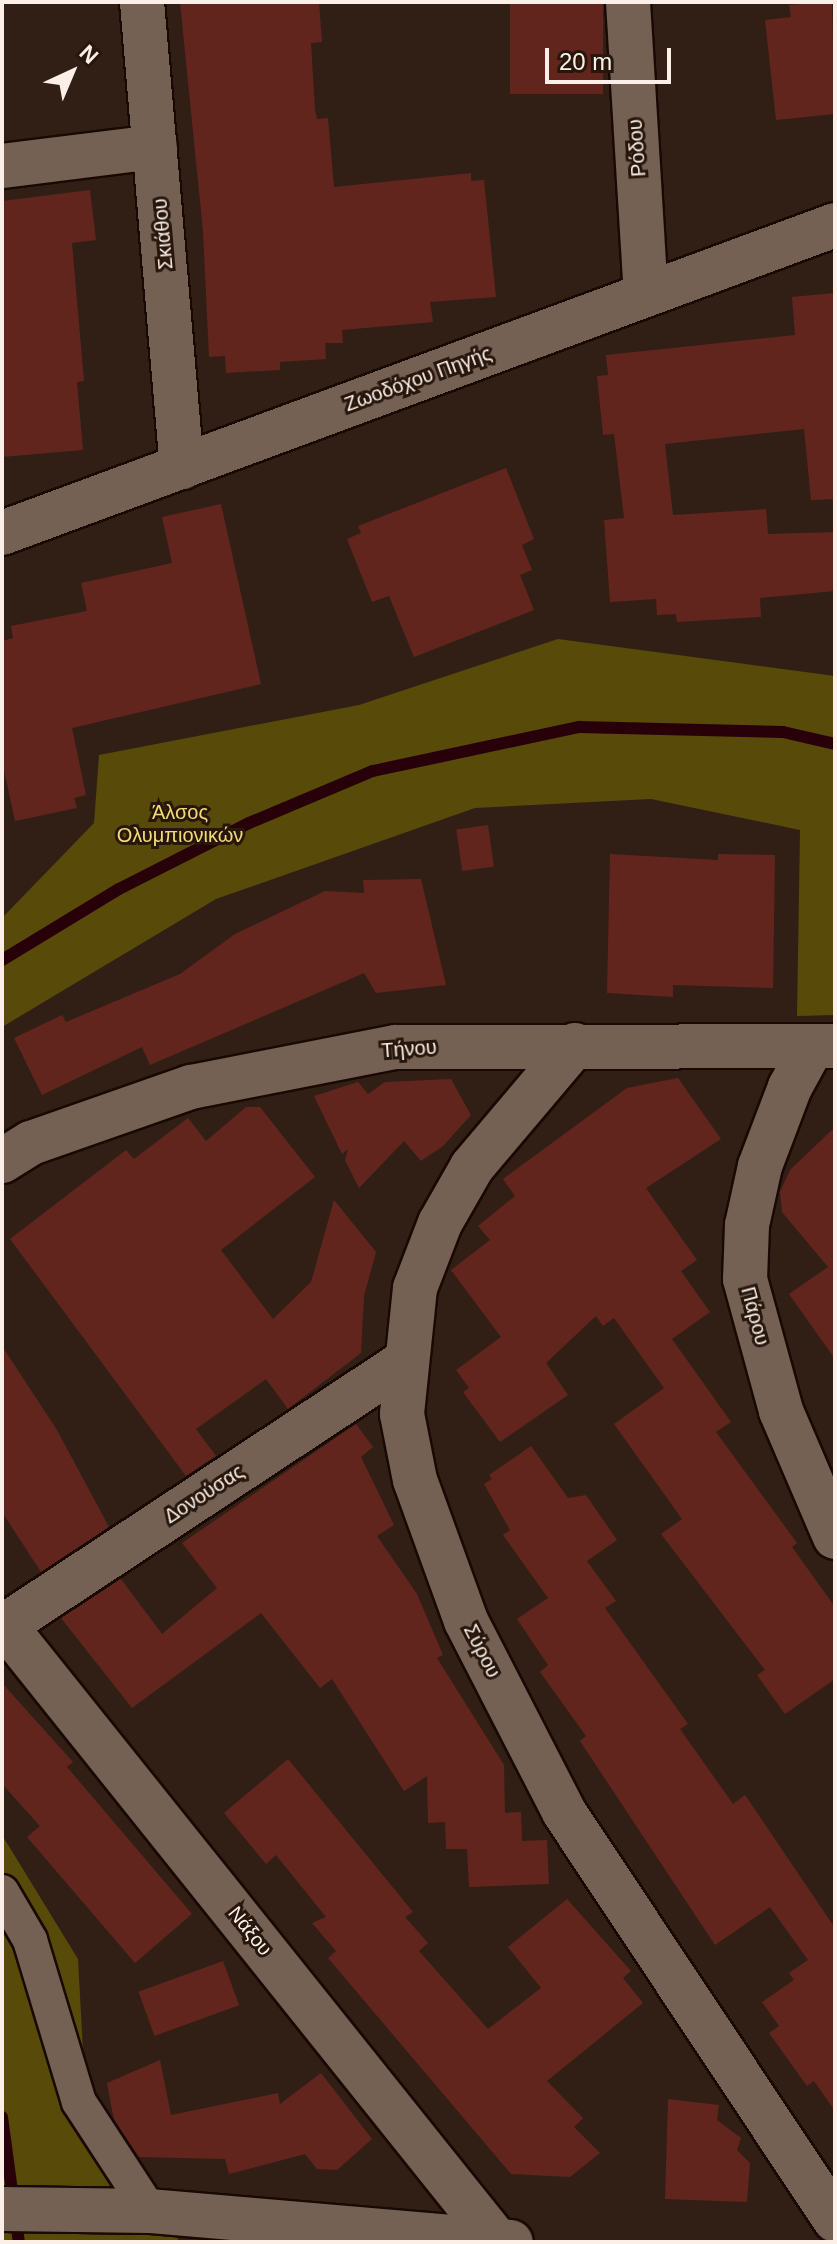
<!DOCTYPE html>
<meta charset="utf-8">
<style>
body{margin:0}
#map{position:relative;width:837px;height:2244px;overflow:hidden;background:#311f15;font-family:Arial,sans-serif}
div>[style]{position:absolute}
.green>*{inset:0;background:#584a09}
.stream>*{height:12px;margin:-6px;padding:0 6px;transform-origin:6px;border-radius:6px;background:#270009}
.building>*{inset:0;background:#62251d;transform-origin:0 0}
.roads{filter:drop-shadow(2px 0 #180902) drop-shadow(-2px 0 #180902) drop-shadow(0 2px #180902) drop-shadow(0 -2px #180902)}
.pedestrian>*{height:34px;margin:-17px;padding:0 17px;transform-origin:17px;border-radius:17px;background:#756054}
.minor>*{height:44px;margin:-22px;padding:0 22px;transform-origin:22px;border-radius:22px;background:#756054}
.tertiary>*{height:44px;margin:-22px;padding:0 22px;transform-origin:22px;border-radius:22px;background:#756054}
span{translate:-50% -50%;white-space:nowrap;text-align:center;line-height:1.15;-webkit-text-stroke:6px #27160b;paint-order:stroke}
.street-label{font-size:20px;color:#fbefe7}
.park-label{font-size:20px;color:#f3da78}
.frame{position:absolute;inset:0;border:4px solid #fbefe7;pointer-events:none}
.north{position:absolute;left:32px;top:32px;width:80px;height:80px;-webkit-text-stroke:6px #27160b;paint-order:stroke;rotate:44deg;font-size:22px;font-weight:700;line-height:32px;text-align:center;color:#fbefe7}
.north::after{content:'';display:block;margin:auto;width:28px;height:36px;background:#fbefe7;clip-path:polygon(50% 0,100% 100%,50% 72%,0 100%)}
.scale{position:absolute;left:545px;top:48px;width:126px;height:36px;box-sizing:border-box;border:4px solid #fbefe7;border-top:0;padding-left:10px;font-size:24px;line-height:28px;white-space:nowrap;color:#fbefe7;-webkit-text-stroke:6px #27160b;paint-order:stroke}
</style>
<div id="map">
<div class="green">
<i style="clip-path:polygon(558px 639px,835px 676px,835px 1015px,797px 1016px,800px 830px,651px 799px,475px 808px,216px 899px,2px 1027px,2px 918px,94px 823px,99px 755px,359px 705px)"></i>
<i style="clip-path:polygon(2px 1835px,78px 1959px,85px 2087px,65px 2101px,78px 2136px,118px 2193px,2px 2191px)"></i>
<i style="clip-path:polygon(2px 2218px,171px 2223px,179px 2242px,2px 2242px)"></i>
</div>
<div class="stream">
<i style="left:2px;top:960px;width:137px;rotate:-31.3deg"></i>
<i style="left:119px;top:889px;width:146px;rotate:-26.9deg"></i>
<i style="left:249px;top:823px;width:134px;rotate:-22.8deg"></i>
<i style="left:373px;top:771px;width:211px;rotate:-12.1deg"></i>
<i style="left:579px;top:727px;width:204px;rotate:1.4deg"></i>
<i style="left:783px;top:732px;width:53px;rotate:13deg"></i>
<i style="left:2px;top:2117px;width:126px;rotate:82.3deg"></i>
</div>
<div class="building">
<i style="clip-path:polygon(180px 2px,319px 2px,322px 42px,311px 43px,315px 110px,317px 119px,328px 118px,334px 187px,471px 173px,471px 181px,484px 180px,496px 297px,430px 302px,433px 322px,342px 330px,343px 343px,325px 343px,326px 359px,280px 362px,280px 370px,226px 373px,225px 356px,209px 357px,203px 231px)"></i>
<i style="left:510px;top:2px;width:93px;height:92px"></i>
<i style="clip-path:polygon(832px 2px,835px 114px,776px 120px,765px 20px,791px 17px,789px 5px)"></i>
<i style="clip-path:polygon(90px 190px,96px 240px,72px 243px,84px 381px,77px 382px,83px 450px,2px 457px,2px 201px)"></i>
<i style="clip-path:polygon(835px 293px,835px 499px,811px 500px,804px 429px,665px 444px,673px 515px,766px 509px,768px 534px,835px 532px,835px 591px,760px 598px,761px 617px,677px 622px,676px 614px,657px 615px,656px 599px,610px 602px,604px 520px,624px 518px,614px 434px,603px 435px,597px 376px,608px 375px,606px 355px,795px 335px,792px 297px)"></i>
<i style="clip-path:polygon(506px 468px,534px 539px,522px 545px,532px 570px,520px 575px,534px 610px,414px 657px,389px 596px,372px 602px,347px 539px,361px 533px,358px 526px)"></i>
<i style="clip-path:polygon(221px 504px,261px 684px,72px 728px,86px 795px,74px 798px,77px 808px,15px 821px,2px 761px,2px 641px,13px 638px,11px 626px,87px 611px,81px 583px,172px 563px,162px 517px)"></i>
<i style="left:488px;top:825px;width:42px;height:32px;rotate:82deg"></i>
<i style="clip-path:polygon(610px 854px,718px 860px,718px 854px,775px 855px,773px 988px,673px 985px,673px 997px,607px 993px)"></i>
<i style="clip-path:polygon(421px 879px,446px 985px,376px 993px,364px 973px,150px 1065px,142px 1047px,42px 1095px,14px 1038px,62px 1015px,66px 1022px,180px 974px,235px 934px,325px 891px,364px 893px,363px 880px)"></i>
<i style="clip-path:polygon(678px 1078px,721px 1139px,646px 1188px,697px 1260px,681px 1271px,710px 1312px,672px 1339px,731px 1422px,716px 1432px,797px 1543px,792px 1547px,835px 1607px,835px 1679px,785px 1714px,757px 1675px,765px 1670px,661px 1534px,682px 1519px,614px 1424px,664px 1388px,614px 1318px,603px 1326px,596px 1316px,546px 1363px,568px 1395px,500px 1442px,463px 1392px,469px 1388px,456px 1370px,501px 1337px,451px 1270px,490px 1240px,478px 1226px,515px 1196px,503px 1179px,627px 1088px)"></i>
<i style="clip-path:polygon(451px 1079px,471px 1115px,443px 1146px,421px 1161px,404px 1141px,359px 1188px,345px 1160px,348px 1149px,342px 1154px,314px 1096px,358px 1082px,368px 1094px,385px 1082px)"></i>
<i style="clip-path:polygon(246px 1107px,260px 1107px,315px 1177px,221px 1250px,273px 1319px,311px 1282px,334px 1200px,376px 1252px,364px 1296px,361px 1353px,288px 1409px,266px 1379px,196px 1429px,216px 1456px,186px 1476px,10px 1239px,126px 1150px,134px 1159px,188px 1118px,206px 1141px)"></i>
<i style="clip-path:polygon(835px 1127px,835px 1359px,789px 1294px,828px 1267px,782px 1212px,780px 1192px,790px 1170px)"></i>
<i style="clip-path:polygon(2px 1346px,57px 1430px,109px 1527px,41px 1572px,2px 1512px)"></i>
<i style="clip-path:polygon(356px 1424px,373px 1447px,361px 1457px,394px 1525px,377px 1536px,417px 1594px,443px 1655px,437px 1658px,504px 1765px,505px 1813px,521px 1812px,522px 1841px,547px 1840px,549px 1884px,469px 1887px,467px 1849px,446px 1849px,445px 1822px,428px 1823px,427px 1776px,404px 1791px,332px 1679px,320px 1688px,261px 1613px,132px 1708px,61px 1618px,121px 1579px,162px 1634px,217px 1588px,182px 1543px)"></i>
<i style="clip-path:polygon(531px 1446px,568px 1498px,586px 1495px,617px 1540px,587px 1561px,616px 1601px,605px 1608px,688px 1724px,680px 1729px,733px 1804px,745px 1795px,835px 1928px,835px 2111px,814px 2081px,807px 2086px,769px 2033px,779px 2026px,762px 2002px,794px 1980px,789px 1973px,808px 1960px,770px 1907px,715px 1945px,580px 1741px,586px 1736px,540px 1672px,548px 1665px,517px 1619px,548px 1598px,503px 1535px,510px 1530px,484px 1484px,492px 1479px,489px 1475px)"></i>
<i style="clip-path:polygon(2px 1683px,73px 1762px,67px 1767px,192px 1914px,135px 1963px,27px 1837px,40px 1826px,2px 1784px)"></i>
<i style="clip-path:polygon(288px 1759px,413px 1912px,405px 1917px,428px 1943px,419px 1951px,488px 2029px,541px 1988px,508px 1947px,567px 1899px,631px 1971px,623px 1978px,643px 2003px,547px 2081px,583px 2118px,574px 2127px,600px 2153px,570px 2177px,511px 2174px,328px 1958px,336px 1951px,312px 1923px,326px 1917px,276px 1855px,266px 1864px,224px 1813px)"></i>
<i style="left:223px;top:1961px;width:47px;height:90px;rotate:70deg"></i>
<i style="clip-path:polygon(160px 2060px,171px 2115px,278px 2093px,280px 2104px,321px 2073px,372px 2139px,337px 2170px,317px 2169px,305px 2154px,229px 2174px,225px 2159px,139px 2157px,114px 2120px,107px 2083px)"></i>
<i style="clip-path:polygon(668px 2099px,719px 2105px,717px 2120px,741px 2138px,737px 2150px,750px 2163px,747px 2202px,665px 2199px)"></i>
</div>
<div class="roads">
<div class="pedestrian">
<i style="left:2px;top:1892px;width:56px;rotate:59.7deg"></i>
<i style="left:30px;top:1940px;width:169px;rotate:73.2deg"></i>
<i style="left:79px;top:2102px;width:130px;rotate:56.9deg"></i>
</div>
<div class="minor">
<i style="left:142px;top:2px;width:467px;rotate:85.1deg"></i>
<i style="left:628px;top:2px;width:293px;rotate:86.5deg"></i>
<i style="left:2px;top:166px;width:154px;rotate:-7.1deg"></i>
<i style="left:575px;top:1045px;width:160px;rotate:130.2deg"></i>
<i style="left:472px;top:1167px;width:64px;rotate:119.7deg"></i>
<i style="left:440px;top:1223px;width:70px;rotate:111deg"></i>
<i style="left:415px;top:1288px;width:127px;rotate:95.9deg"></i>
<i style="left:402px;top:1414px;width:67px;rotate:78.9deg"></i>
<i style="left:415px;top:1480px;width:150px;rotate:70.1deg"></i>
<i style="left:466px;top:1621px;width:215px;rotate:62.8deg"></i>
<i style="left:564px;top:1812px;width:490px;rotate:56.4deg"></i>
<i style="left:812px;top:1047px;width:46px;rotate:118.8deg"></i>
<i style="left:790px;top:1087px;width:85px;rotate:110.8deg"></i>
<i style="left:760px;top:1166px;width:60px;rotate:102.4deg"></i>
<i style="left:747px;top:1225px;width:54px;rotate:92.1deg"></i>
<i style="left:745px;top:1279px;width:137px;rotate:74.7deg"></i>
<i style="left:781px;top:1411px;width:137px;rotate:66.8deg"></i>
<i style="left:2px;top:1161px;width:34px;rotate:-32deg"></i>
<i style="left:31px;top:1143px;width:170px;rotate:-19.3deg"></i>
<i style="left:191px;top:1087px;width:208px;rotate:-11.1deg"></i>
<i style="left:395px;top:1047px;width:440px;rotate:-0.1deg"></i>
<i style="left:2px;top:1622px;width:793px;rotate:51.35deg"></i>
<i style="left:4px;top:1626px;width:479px;rotate:-33.4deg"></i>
<i style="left:2px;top:2209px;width:148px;rotate:0.8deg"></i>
<i style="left:150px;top:2211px;width:362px;rotate:4.9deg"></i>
</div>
<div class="tertiary">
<i style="left:2px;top:533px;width:888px;rotate:-20.29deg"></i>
</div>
</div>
<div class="street-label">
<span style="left:637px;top:148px;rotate:-94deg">Ρόδου</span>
<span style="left:163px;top:234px;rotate:-95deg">Σκιάθου</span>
<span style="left:418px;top:379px;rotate:-20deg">Ζωοδόχου Πηγής</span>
<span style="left:409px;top:1049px;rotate:-4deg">Τήνου</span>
<span style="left:755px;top:1316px;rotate:75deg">Πάρου</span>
<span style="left:204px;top:1494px;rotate:-33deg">Δονούσας</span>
<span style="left:482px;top:1651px;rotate:63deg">Σύρου</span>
<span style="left:250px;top:1931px;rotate:51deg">Νάξου</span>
</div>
<div class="park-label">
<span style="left:180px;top:824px">Άλσος<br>Ολυμπιονικών</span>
</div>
<div class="frame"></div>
<div class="north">N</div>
<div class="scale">20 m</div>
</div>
